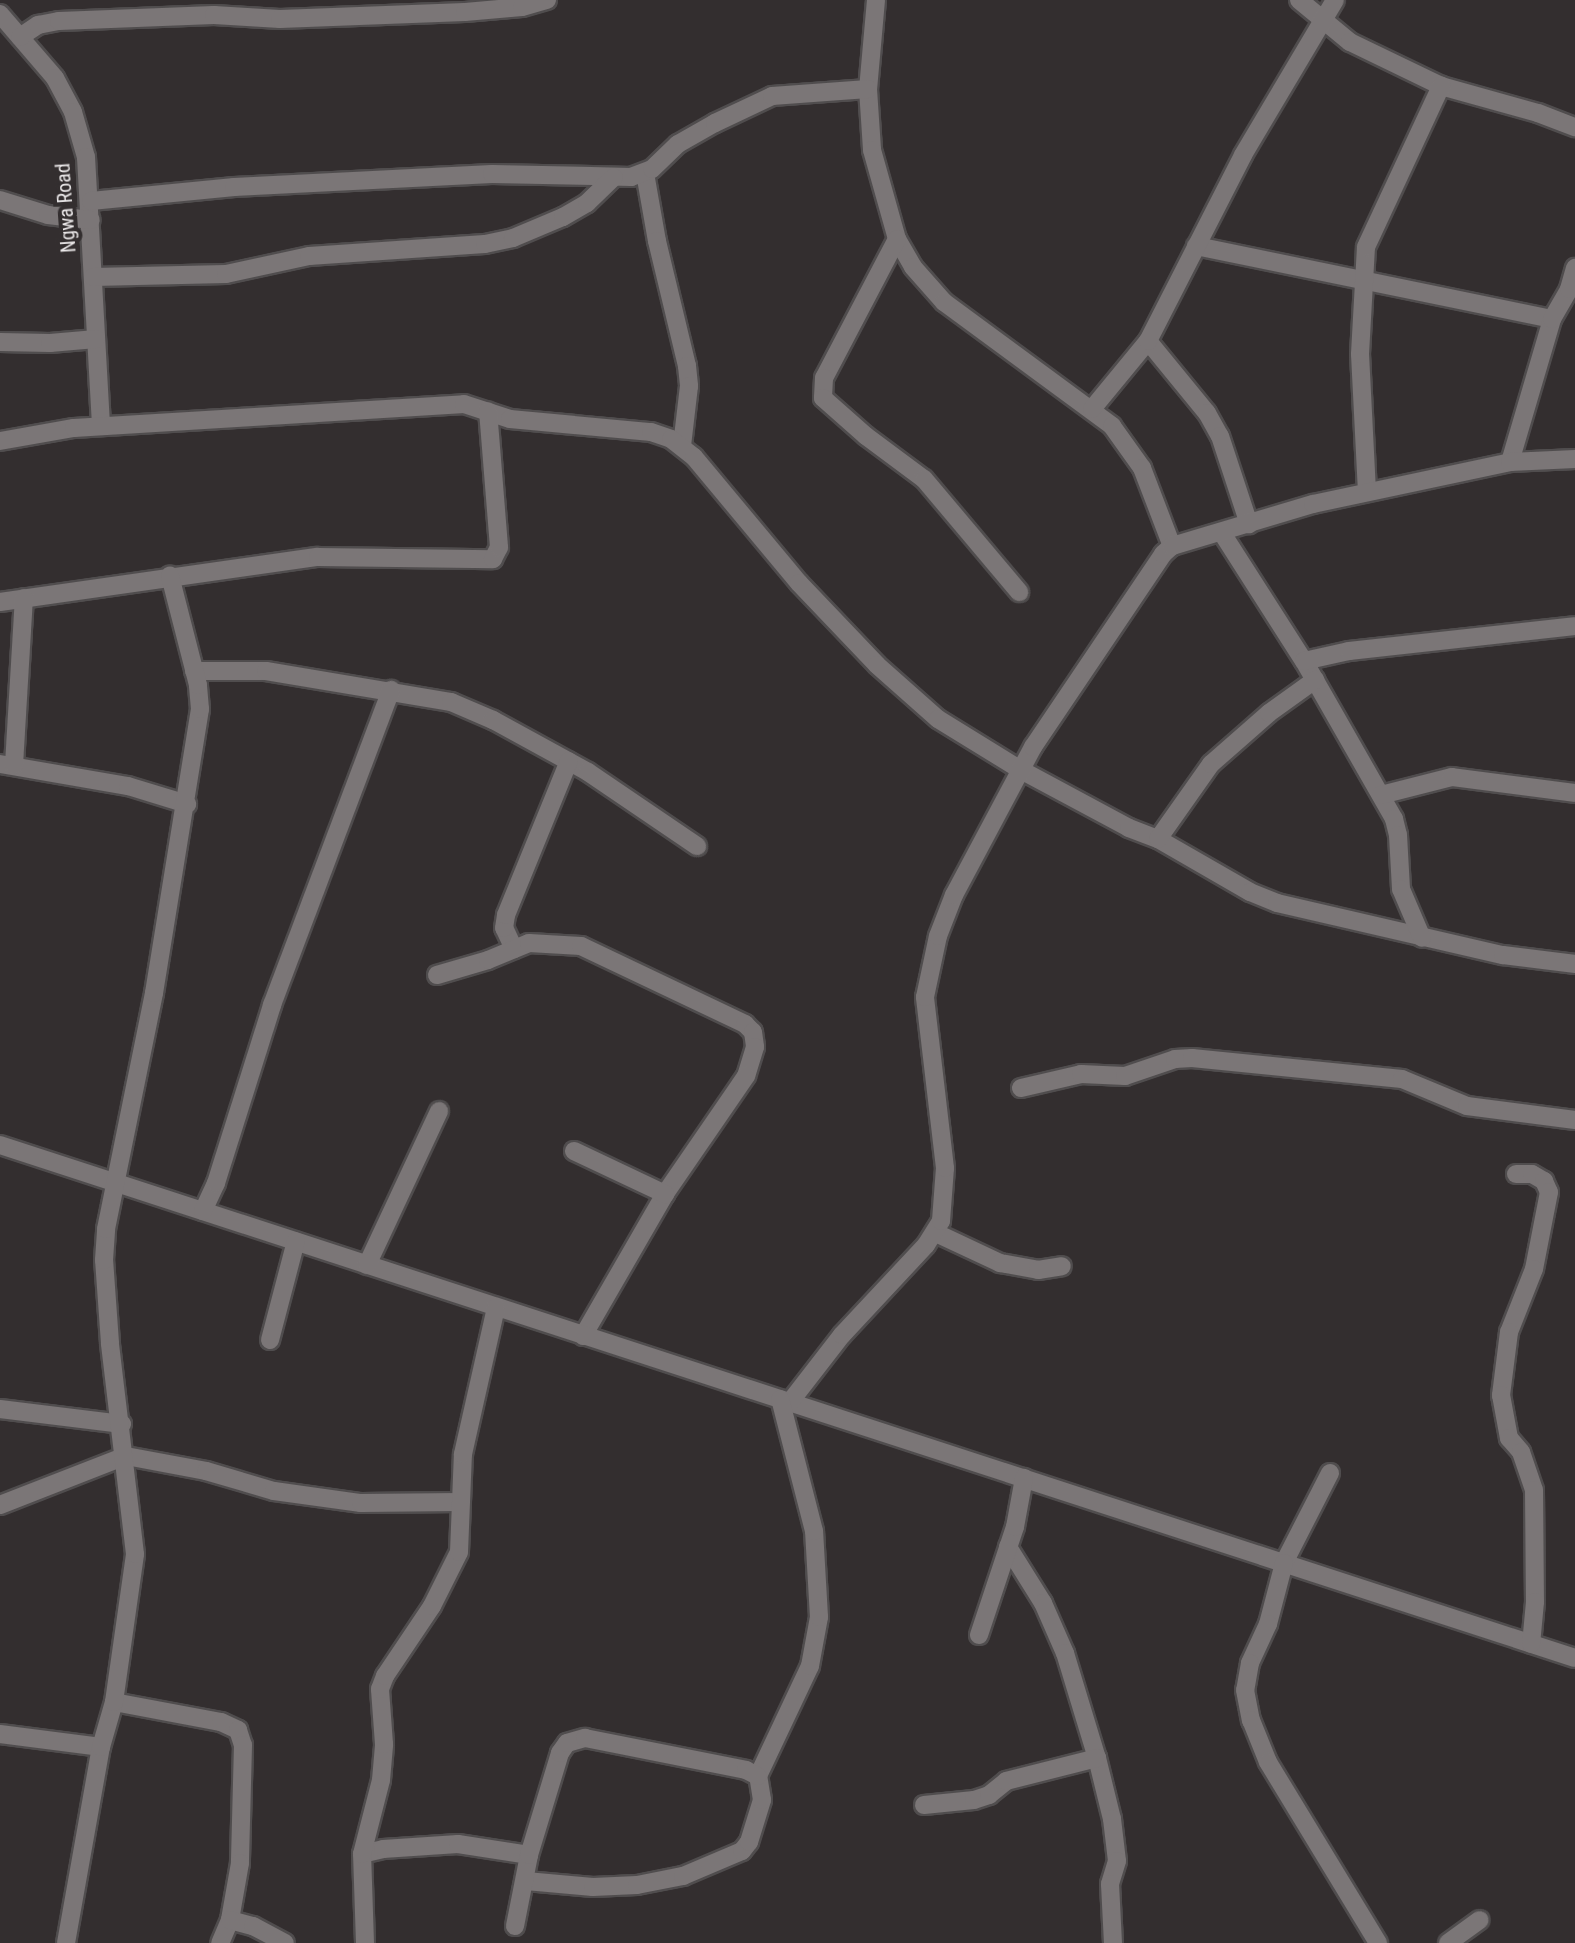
<!DOCTYPE html>
<style>
body{margin:0}
#map{position:relative;width:1575px;height:1943px;overflow:hidden;background:#332e2f;font-family:"Roboto Condensed",sans-serif}
div>[style]{position:absolute}
.roads{filter:drop-shadow(2px 0 #504d4e) drop-shadow(-2px 0 #504d4e) drop-shadow(0 2px #504d4e) drop-shadow(0 -2px #504d4e)}
.minor>*{height:18px;margin:-9px;padding:0 9px;transform-origin:9px;border-radius:9px;background:#7b7677}
span{translate:-50% -50%;white-space:nowrap;text-align:center;line-height:1.15;-webkit-text-stroke:8px #332e2f;paint-order:stroke}
.street-label{font-size:20px;color:#ebe8e9}
</style>
<div id="map">
<div class="roads">
<div class="minor">
<i style="left:876px;top:0;width:89px;rotate:95.1deg"></i>
<i style="left:868px;top:89px;width:61px;rotate:86.2deg"></i>
<i style="left:872px;top:150px;width:92px;rotate:74.3deg"></i>
<i style="left:897px;top:239px;width:32px;rotate:60deg"></i>
<i style="left:913px;top:267px;width:47px;rotate:48.5deg"></i>
<i style="left:944px;top:302px;width:209px;rotate:36.4deg"></i>
<i style="left:1112px;top:426px;width:52px;rotate:54.5deg"></i>
<i style="left:1142px;top:468px;width:84px;rotate:69deg"></i>
<i style="left:1299px;top:0;width:66px;rotate:39.5deg"></i>
<i style="left:1350px;top:42px;width:101px;rotate:25.8deg"></i>
<i style="left:1441px;top:86px;width:101px;rotate:15.6deg"></i>
<i style="left:1538px;top:113px;width:40px;rotate:21deg"></i>
<i style="left:0;top:14px;width:84px;rotate:49.3deg"></i>
<i style="left:55px;top:78px;width:38px;rotate:62deg"></i>
<i style="left:73px;top:112px;width:47px;rotate:73.9deg"></i>
<i style="left:86px;top:157px;width:269px;rotate:86.8deg"></i>
<i style="left:20px;top:37px;width:22px;rotate:-34deg"></i>
<i style="left:38px;top:25px;width:21px;rotate:-11deg"></i>
<i style="left:59px;top:21px;width:155px;rotate:-2.2deg"></i>
<i style="left:214px;top:15px;width:66px;rotate:3.5deg"></i>
<i style="left:280px;top:19px;width:185px;rotate:-2.2deg"></i>
<i style="left:465px;top:12px;width:57px;rotate:-5deg"></i>
<i style="left:522px;top:7px;width:26px;rotate:-16deg"></i>
<i style="left:645px;top:173px;width:69px;rotate:80deg"></i>
<i style="left:657px;top:241px;width:129px;rotate:76.5deg"></i>
<i style="left:687px;top:366px;width:20px;rotate:84deg"></i>
<i style="left:689px;top:386px;width:60px;rotate:96.7deg"></i>
<i style="left:0;top:200px;width:50px;rotate:17.4deg"></i>
<i style="left:48px;top:215px;width:43px;rotate:6.6deg"></i>
<i style="left:91px;top:201px;width:144px;rotate:-5.6deg"></i>
<i style="left:234px;top:187px;width:258px;rotate:-2.9deg"></i>
<i style="left:492px;top:174px;width:139px;rotate:1.2deg"></i>
<i style="left:631px;top:177px;width:22px;rotate:-21deg"></i>
<i style="left:652px;top:169px;width:36px;rotate:-44deg"></i>
<i style="left:678px;top:144px;width:43px;rotate:-29.6deg"></i>
<i style="left:715px;top:123px;width:63px;rotate:-25.3deg"></i>
<i style="left:772px;top:96px;width:96px;rotate:-4.2deg"></i>
<i style="left:897px;top:239px;width:157px;rotate:117.7deg"></i>
<i style="left:824px;top:378px;width:20px;rotate:93deg"></i>
<i style="left:823px;top:398px;width:57px;rotate:41.5deg"></i>
<i style="left:866px;top:436px;width:72px;rotate:36.6deg"></i>
<i style="left:924px;top:479px;width:148px;rotate:49.9deg"></i>
<i style="left:1196px;top:246px;width:363px;rotate:11.6deg"></i>
<i style="left:93px;top:277px;width:133px;rotate:-1.3deg"></i>
<i style="left:226px;top:274px;width:85px;rotate:-12.2deg"></i>
<i style="left:309px;top:256px;width:176px;rotate:-3.9deg"></i>
<i style="left:485px;top:244px;width:29px;rotate:-12deg"></i>
<i style="left:513px;top:238px;width:54px;rotate:-22.8deg"></i>
<i style="left:563px;top:217px;width:28px;rotate:-30deg"></i>
<i style="left:587px;top:203px;width:37px;rotate:-44deg"></i>
<i style="left:1148px;top:341px;width:93px;rotate:50.7deg"></i>
<i style="left:1207px;top:413px;width:26px;rotate:61deg"></i>
<i style="left:1220px;top:436px;width:93px;rotate:71.8deg"></i>
<i style="left:0;top:342px;width:50px;rotate:1.1deg"></i>
<i style="left:50px;top:343px;width:46px;rotate:-5deg"></i>
<i style="left:1092px;top:409px;width:88px;rotate:-50.5deg"></i>
<i style="left:1148px;top:341px;width:209px;rotate:-62.9deg"></i>
<i style="left:1243px;top:155px;width:180px;rotate:-59.3deg"></i>
<i style="left:0;top:441px;width:75px;rotate:-10deg"></i>
<i style="left:74px;top:428px;width:391px;rotate:-3.5deg"></i>
<i style="left:464px;top:404px;width:48px;rotate:18.1deg"></i>
<i style="left:510px;top:419px;width:142px;rotate:5.3deg"></i>
<i style="left:651px;top:432px;width:21px;rotate:19deg"></i>
<i style="left:671px;top:439px;width:29px;rotate:38deg"></i>
<i style="left:694px;top:457px;width:164px;rotate:50.2deg"></i>
<i style="left:799px;top:583px;width:113px;rotate:46.4deg"></i>
<i style="left:877px;top:665px;width:81px;rotate:41.5deg"></i>
<i style="left:938px;top:719px;width:97px;rotate:31.6deg"></i>
<i style="left:1021px;top:770px;width:123px;rotate:28.2deg"></i>
<i style="left:1129px;top:828px;width:31px;rotate:21deg"></i>
<i style="left:1158px;top:839px;width:106px;rotate:29.9deg"></i>
<i style="left:1250px;top:892px;width:29px;rotate:22deg"></i>
<i style="left:1277px;top:903px;width:232px;rotate:13deg"></i>
<i style="left:1503px;top:955px;width:73px;rotate:7.1deg"></i>
<i style="left:1510px;top:462px;width:149px;rotate:-73.6deg"></i>
<i style="left:1552px;top:319px;width:34px;rotate:-60deg"></i>
<i style="left:1569px;top:289px;width:22px;rotate:-74deg"></i>
<i style="left:1367px;top:492px;width:138px;rotate:-92.9deg"></i>
<i style="left:1360px;top:354px;width:107px;rotate:-86.8deg"></i>
<i style="left:1366px;top:247px;width:178px;rotate:-65deg"></i>
<i style="left:1222px;top:533px;width:152px;rotate:57.4deg"></i>
<i style="left:1304px;top:661px;width:182px;rotate:60.3deg"></i>
<i style="left:1394px;top:819px;width:16px;rotate:76deg"></i>
<i style="left:1398px;top:835px;width:54px;rotate:86.8deg"></i>
<i style="left:1401px;top:889px;width:53px;rotate:66.8deg"></i>
<i style="left:0;top:602px;width:321px;rotate:-8.1deg"></i>
<i style="left:318px;top:557px;width:175px;rotate:0.7deg"></i>
<i style="left:493px;top:559px;width:13px;rotate:-63deg"></i>
<i style="left:499px;top:547px;width:136px;rotate:-94.6deg"></i>
<i style="left:1304px;top:661px;width:46px;rotate:-12.5deg"></i>
<i style="left:1349px;top:651px;width:227px;rotate:-6.3deg"></i>
<i style="left:194px;top:671px;width:72px"></i>
<i style="left:266px;top:671px;width:188px;rotate:9.5deg"></i>
<i style="left:451px;top:702px;width:46px;rotate:23.2deg"></i>
<i style="left:493px;top:720px;width:108px;rotate:28.7deg"></i>
<i style="left:588px;top:772px;width:132px;rotate:34.2deg"></i>
<i style="left:0;top:764px;width:130px;rotate:9.8deg"></i>
<i style="left:128px;top:786px;width:62px;rotate:17deg"></i>
<i style="left:14px;top:765px;width:167px;rotate:-86.6deg"></i>
<i style="left:1381px;top:795px;width:73px;rotate:-14.2deg"></i>
<i style="left:1452px;top:777px;width:124px;rotate:7.4deg"></i>
<i style="left:1158px;top:839px;width:92px;rotate:-54.8deg"></i>
<i style="left:1211px;top:764px;width:77px;rotate:-41.3deg"></i>
<i style="left:1269px;top:713px;width:57px;rotate:-35.7deg"></i>
<i style="left:514px;top:949px;width:23px;rotate:-115deg"></i>
<i style="left:504px;top:928px;width:13px;rotate:-81deg"></i>
<i style="left:506px;top:915px;width:166px;rotate:-67.8deg"></i>
<i style="left:437px;top:975px;width:53px;rotate:-16.4deg"></i>
<i style="left:488px;top:960px;width:44px;rotate:-22.5deg"></i>
<i style="left:529px;top:943px;width:52px;rotate:3.3deg"></i>
<i style="left:581px;top:946px;width:182px;rotate:25.4deg"></i>
<i style="left:745px;top:1024px;width:11px;rotate:45deg"></i>
<i style="left:753px;top:1032px;width:15px;rotate:82deg"></i>
<i style="left:755px;top:1047px;width:30px;rotate:107deg"></i>
<i style="left:746px;top:1076px;width:143px;rotate:124.5deg"></i>
<i style="left:665px;top:1194px;width:164px;rotate:120deg"></i>
<i style="left:1021px;top:1088px;width:62px;rotate:-13.1deg"></i>
<i style="left:1081px;top:1074px;width:44px;rotate:2.6deg"></i>
<i style="left:1125px;top:1076px;width:53px;rotate:-18.8deg"></i>
<i style="left:1175px;top:1059px;width:17px;rotate:-3deg"></i>
<i style="left:1192px;top:1058px;width:211px;rotate:5.7deg"></i>
<i style="left:1402px;top:1079px;width:70px;rotate:22.6deg"></i>
<i style="left:1467px;top:1106px;width:109px;rotate:7.4deg"></i>
<i style="left:0;top:1145px;width:1656px;rotate:18.04deg"></i>
<i style="left:574px;top:1151px;width:101px;rotate:25.3deg"></i>
<i style="left:1516px;top:1174px;width:16px"></i>
<i style="left:1532px;top:1174px;width:14px;rotate:30deg"></i>
<i style="left:1544px;top:1181px;width:12px;rotate:66deg"></i>
<i style="left:1549px;top:1192px;width:78px;rotate:101deg"></i>
<i style="left:1534px;top:1269px;width:68px;rotate:111.6deg"></i>
<i style="left:1509px;top:1332px;width:64px;rotate:97.2deg"></i>
<i style="left:1501px;top:1395px;width:44px;rotate:79.5deg"></i>
<i style="left:1509px;top:1438px;width:18px;rotate:49deg"></i>
<i style="left:1521px;top:1452px;width:40px;rotate:71.1deg"></i>
<i style="left:1534px;top:1490px;width:112px;rotate:89.5deg"></i>
<i style="left:1535px;top:1602px;width:42px;rotate:95.4deg"></i>
<i style="left:203px;top:1211px;width:31px;rotate:-65deg"></i>
<i style="left:216px;top:1183px;width:187px;rotate:-72.5deg"></i>
<i style="left:272px;top:1005px;width:337px;rotate:-69.3deg"></i>
<i style="left:936px;top:1233px;width:71px;rotate:25.1deg"></i>
<i style="left:1000px;top:1263px;width:39px;rotate:10deg"></i>
<i style="left:1038px;top:1270px;width:24px;rotate:-9deg"></i>
<i style="left:367px;top:1265px;width:170px;rotate:-64.9deg"></i>
<i style="left:270px;top:1340px;width:102px;rotate:-75.3deg"></i>
<i style="left:790px;top:1402px;width:85px;rotate:-52.2deg"></i>
<i style="left:842px;top:1335px;width:123px;rotate:-47deg"></i>
<i style="left:926px;top:1245px;width:28px;rotate:-58deg"></i>
<i style="left:941px;top:1221px;width:53px;rotate:-85.7deg"></i>
<i style="left:945px;top:1168px;width:172px;rotate:-96.7deg"></i>
<i style="left:925px;top:997px;width:62px;rotate:-78deg"></i>
<i style="left:938px;top:936px;width:44px;rotate:-68.7deg"></i>
<i style="left:954px;top:895px;width:168px;rotate:-61.9deg"></i>
<i style="left:1033px;top:747px;width:233px;rotate:-56deg"></i>
<i style="left:1163px;top:554px;width:12px;rotate:-42deg"></i>
<i style="left:1172px;top:546px;width:147px;rotate:-16.6deg"></i>
<i style="left:1313px;top:504px;width:201px;rotate:-12deg"></i>
<i style="left:1510px;top:462px;width:65px;rotate:-2.6deg"></i>
<i style="left:0;top:1409px;width:123px;rotate:7deg"></i>
<i style="left:1330px;top:1473px;width:101px;rotate:117.1deg"></i>
<i style="left:1284px;top:1563px;width:63px;rotate:104.7deg"></i>
<i style="left:1268px;top:1624px;width:43px;rotate:114.8deg"></i>
<i style="left:1250px;top:1663px;width:27px;rotate:100deg"></i>
<i style="left:1245px;top:1690px;width:31px;rotate:79deg"></i>
<i style="left:1251px;top:1720px;width:45px;rotate:68deg"></i>
<i style="left:1268px;top:1762px;width:212px;rotate:58.7deg"></i>
<i style="left:0;top:1505px;width:135px;rotate:-21.3deg"></i>
<i style="left:126px;top:1456px;width:81px;rotate:10.6deg"></i>
<i style="left:206px;top:1471px;width:71px;rotate:16.4deg"></i>
<i style="left:274px;top:1491px;width:88px;rotate:7.9deg"></i>
<i style="left:361px;top:1503px;width:99px;rotate:-0.6deg"></i>
<i style="left:1008px;top:1547px;width:66px;rotate:58deg"></i>
<i style="left:1043px;top:1603px;width:55px;rotate:66.3deg"></i>
<i style="left:1065px;top:1653px;width:110px;rotate:73.1deg"></i>
<i style="left:1097px;top:1758px;width:63px;rotate:76.2deg"></i>
<i style="left:1112px;top:1819px;width:42px;rotate:83.2deg"></i>
<i style="left:1117px;top:1861px;width:24px;rotate:107deg"></i>
<i style="left:1110px;top:1884px;width:59px;rotate:87.1deg"></i>
<i style="left:979px;top:1635px;width:114px;rotate:-71.6deg"></i>
<i style="left:1015px;top:1527px;width:50px;rotate:-79.6deg"></i>
<i style="left:114px;top:1702px;width:109px;rotate:10.6deg"></i>
<i style="left:221px;top:1722px;width:19px;rotate:25deg"></i>
<i style="left:238px;top:1730px;width:16px;rotate:72deg"></i>
<i style="left:243px;top:1745px;width:118px;rotate:91.5deg"></i>
<i style="left:240px;top:1863px;width:58px;rotate:100deg"></i>
<i style="left:230px;top:1920px;width:25px;rotate:113deg"></i>
<i style="left:0;top:1734px;width:102px;rotate:7.3deg"></i>
<i style="left:924px;top:1805px;width:50px;rotate:-5.7deg"></i>
<i style="left:974px;top:1800px;width:16px;rotate:-18deg"></i>
<i style="left:989px;top:1795px;width:22px;rotate:-39deg"></i>
<i style="left:1006px;top:1781px;width:94px;rotate:-14.2deg"></i>
<i style="left:362px;top:1854px;width:22px;rotate:-13deg"></i>
<i style="left:383px;top:1849px;width:75px;rotate:-3.8deg"></i>
<i style="left:458px;top:1844px;width:72px;rotate:8.8deg"></i>
<i style="left:526px;top:1881px;width:67px;rotate:5.1deg"></i>
<i style="left:593px;top:1887px;width:44px;rotate:-2.6deg"></i>
<i style="left:637px;top:1885px;width:47px;rotate:-11.1deg"></i>
<i style="left:683px;top:1876px;width:64px;rotate:-23deg"></i>
<i style="left:742px;top:1851px;width:11px;rotate:-52deg"></i>
<i style="left:749px;top:1842px;width:44px;rotate:-72.8deg"></i>
<i style="left:762px;top:1800px;width:24px;rotate:-99deg"></i>
<i style="left:758px;top:1776px;width:122px;rotate:-64.7deg"></i>
<i style="left:810px;top:1666px;width:50px;rotate:-79.6deg"></i>
<i style="left:819px;top:1617px;width:86px;rotate:-93.3deg"></i>
<i style="left:814px;top:1531px;width:136px;rotate:-104.4deg"></i>
<i style="left:230px;top:1920px;width:24px;rotate:15deg"></i>
<i style="left:253px;top:1926px;width:36px;rotate:28deg"></i>
<i style="left:515px;top:1926px;width:72px;rotate:-78.8deg"></i>
<i style="left:529px;top:1855px;width:107px;rotate:-73.1deg"></i>
<i style="left:560px;top:1753px;width:12px;rotate:-55deg"></i>
<i style="left:567px;top:1743px;width:19px;rotate:-16deg"></i>
<i style="left:585px;top:1738px;width:164px;rotate:11.2deg"></i>
<i style="left:746px;top:1770px;width:13px;rotate:27deg"></i>
<i style="left:66px;top:1943px;width:199px;rotate:-79.9deg"></i>
<i style="left:101px;top:1747px;width:47px;rotate:-73.9deg"></i>
<i style="left:114px;top:1702px;width:149px;rotate:-81.9deg"></i>
<i style="left:135px;top:1554px;width:212px;rotate:-96.8deg"></i>
<i style="left:110px;top:1343px;width:83px;rotate:-94.1deg"></i>
<i style="left:104px;top:1260px;width:31px;rotate:-86deg"></i>
<i style="left:106px;top:1229px;width:241px;rotate:-78.5deg"></i>
<i style="left:154px;top:993px;width:288px;rotate:-80.8deg"></i>
<i style="left:200px;top:709px;width:24px;rotate:-95deg"></i>
<i style="left:198px;top:685px;width:113px;rotate:-104.4deg"></i>
<i style="left:365px;top:1943px;width:89px;rotate:-91.9deg"></i>
<i style="left:362px;top:1854px;width:76px;rotate:-75.6deg"></i>
<i style="left:381px;top:1780px;width:36px;rotate:-85deg"></i>
<i style="left:384px;top:1744px;width:55px;rotate:-94.2deg"></i>
<i style="left:380px;top:1689px;width:14px;rotate:-69deg"></i>
<i style="left:385px;top:1676px;width:84px;rotate:-56.1deg"></i>
<i style="left:432px;top:1606px;width:60px;rotate:-63.4deg"></i>
<i style="left:459px;top:1552px;width:98px;rotate:-87.7deg"></i>
<i style="left:463px;top:1454px;width:150px;rotate:-77.3deg"></i>
<i style="left:1448px;top:1943px;width:39px;rotate:-36deg"></i>
</div>
</div>
<div class="street-label">
<span style="left:66px;top:208px;rotate:-94deg">Ngwa Road</span>
</div>
</div>
